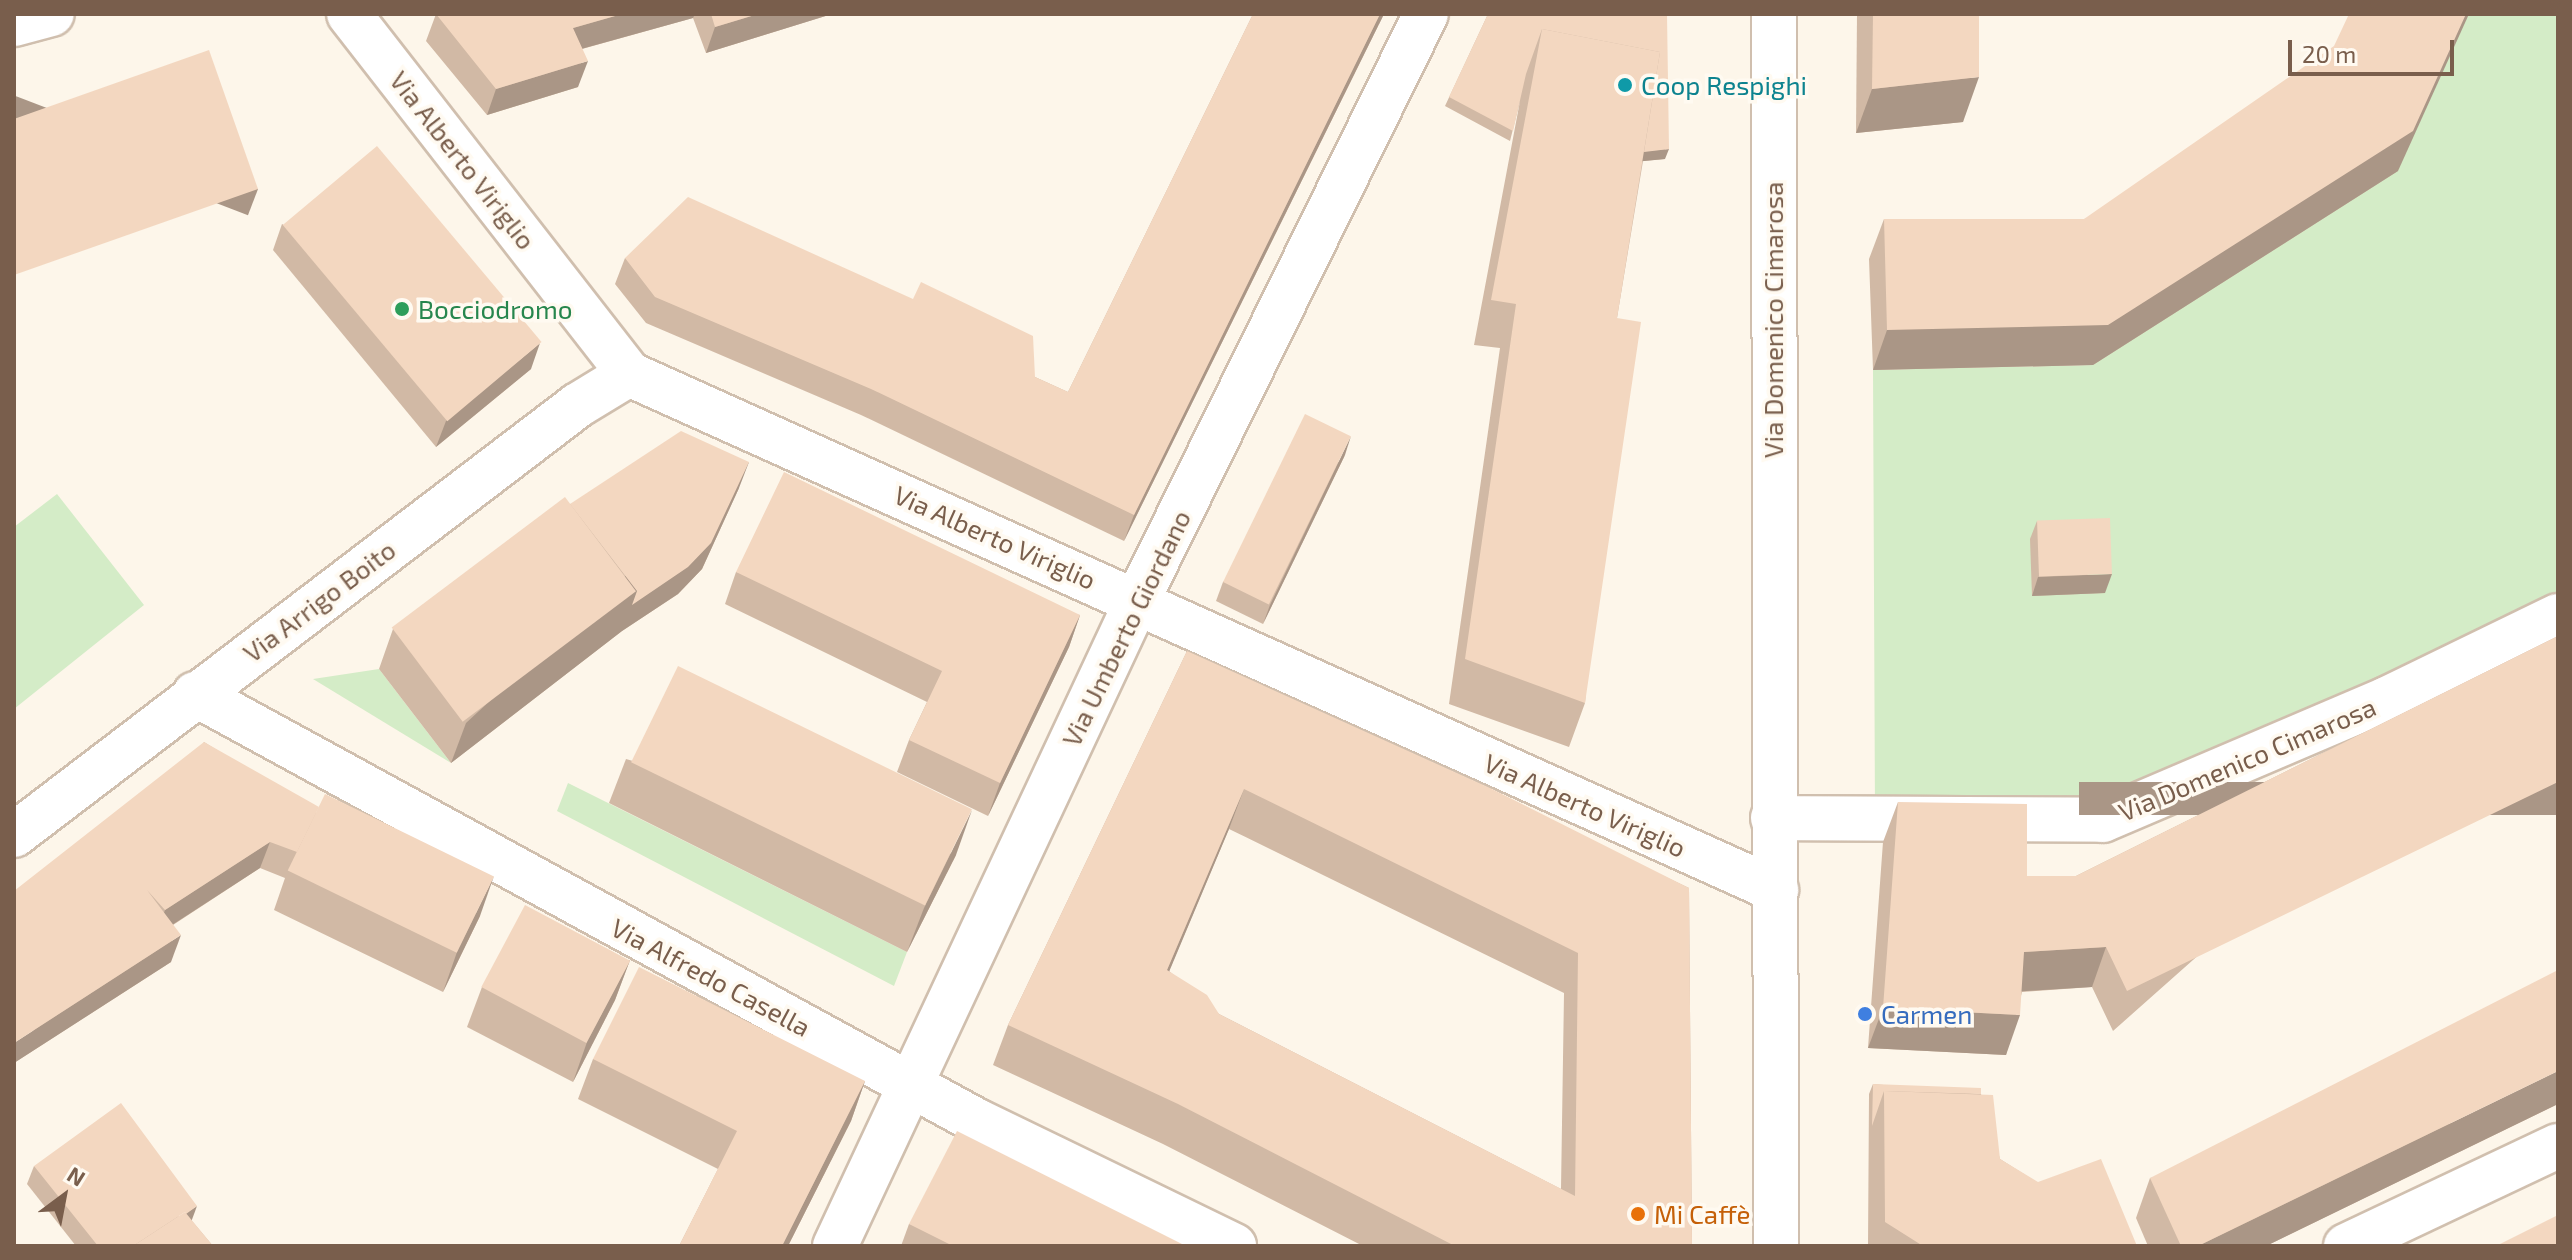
<!DOCTYPE html>
<meta charset="utf-8">
<style>
body{margin:0}
#map{position:relative;width:2572px;height:1260px;overflow:hidden;background:#fdf6ea;font-family:"Exo 2",sans-serif}
div>[style]{position:absolute}
.green>*{inset:0;background:#d4ecc7}
.roads{filter:drop-shadow(2px 0 #d0bfae) drop-shadow(-2px 0 #d0bfae) drop-shadow(0 2px #d0bfae) drop-shadow(0 -2px #d0bfae)}
.minor>*{height:44px;margin:-22px;padding:0 22px;transform-origin:22px;border-radius:22px;background:#fff}
.wall>*{inset:0;background:#d1b9a5}
.shaded-wall>*{inset:0;background:#aa9686;transform-origin:0 0}
.building>*{inset:0;background:#f3d7c0;transform-origin:0 0}
.dots>*{width:22px;height:22px;translate:-50% -50%;box-sizing:border-box;border:4px solid #fffaf1;border-radius:50%}
span{translate:-50% -50%;white-space:nowrap;text-align:center;line-height:1.15;-webkit-text-stroke:7px #fffaf1;paint-order:stroke}
.culture-label{font-size:26px;color:#0d838f}
.left{translate:0 -50%;text-align:left}
.street-label{font-size:26px;color:#795e4c}
.leisure-label{font-size:26px;color:#27864d}
.shop-label{font-size:26px;color:#366cbe}
.food-label{font-size:26px;color:#c56008}
.frame{position:absolute;inset:0;border:16px solid #795e4c;pointer-events:none}
.north{position:absolute;left:24px;top:1156px;width:80px;height:80px;-webkit-text-stroke:6px #fffaf1;paint-order:stroke;rotate:32deg;font-size:22px;font-weight:700;line-height:32px;text-align:center;color:#795e4c}
.north::after{content:'';display:block;margin:auto;width:28px;height:36px;background:#795e4c;clip-path:polygon(50% 0,100% 100%,50% 72%,0 100%)}
.scale{position:absolute;left:2288px;top:40px;width:166px;height:36px;box-sizing:border-box;border:4px solid #795e4c;border-top:0;padding-left:10px;font-size:24px;line-height:28px;white-space:nowrap;color:#795e4c;-webkit-text-stroke:6px #fffaf1;paint-order:stroke}
</style>
<div id="map">
<div class="green">
<i style="clip-path:polygon(2469px 14px,2558px 14px,2558px 622px,2103px 820px,1875px 817px,1873px 370px,2093px 365px)"></i>
<i style="clip-path:polygon(57px 494px,144px 605px,14px 709px,14px 527px)"></i>
<i style="clip-path:polygon(379px 669px,451px 763px,313px 679px)"></i>
<i style="clip-path:polygon(568px 783px,907px 952px,894px 986px,557px 811px)"></i>
</div>
<div class="roads">
<div class="minor">
<i style="left:349px;top:14px;width:456px;rotate:52.1deg"></i>
<i style="left:629px;top:374px;width:1258px;rotate:24.22deg"></i>
<i style="left:1774px;top:14px;width:1232px;rotate:89.91deg"></i>
<i style="left:14px;top:24px;width:39px;rotate:-15deg"></i>
<i style="left:195px;top:694px;width:889px;rotate:28.64deg"></i>
<i style="left:975px;top:1120px;width:288px;rotate:25.9deg"></i>
<i style="left:1773px;top:818px;width:330px;rotate:0.3deg"></i>
<i style="left:2103px;top:820px;width:309px;rotate:-23.1deg"></i>
<i style="left:2387px;top:699px;width:190px;rotate:-25.9deg"></i>
<i style="left:14px;top:835px;width:709px;rotate:-37.32deg"></i>
<i style="left:578px;top:405px;width:60px;rotate:-31.3deg"></i>
<i style="left:835px;top:1246px;width:712px;rotate:-64.91deg"></i>
<i style="left:1137px;top:601px;width:654px;rotate:-63.79deg"></i>
<i style="left:2346px;top:1246px;width:234px;rotate:-25.3deg"></i>
</div>
</div>
<div class="wall">
<i style="clip-path:polygon(436px 14px,832px 14px,706px 53px,693px 18px,582px 49px,578px 87px,487px 115px,426px 41px)"></i>
<i style="clip-path:polygon(1253px 14px,1384px 14px,1124px 541px,861px 415px,646px 323px,615px 284px,625px 258px,1035px 377px,1068px 392px)"></i>
<i style="clip-path:polygon(1488px 14px,1667px 14px,1665px 159px,1643px 161px,1617px 318px,1585px 703px,1569px 747px,1449px 704px,1500px 348px,1474px 345px,1520px 101px,1510px 141px,1445px 106px)"></i>
<i style="clip-path:polygon(1857px 14px,1979px 14px,1963px 122px,1856px 133px)"></i>
<i style="clip-path:polygon(2398px 171px,2093px 365px,1873px 370px,1869px 259px,1884px 219px,2084px 219px)"></i>
<i style="clip-path:polygon(282px 224px,531px 369px,436px 447px,273px 250px)"></i>
<i style="clip-path:polygon(1345px 455px,1263px 624px,1216px 601px,1223px 582px)"></i>
<i style="clip-path:polygon(739px 488px,702px 569px,678px 594px,622px 631px,451px 763px,379px 669px,393px 629px,570px 504px)"></i>
<i style="clip-path:polygon(2037px 521px,2105px 593px,2032px 596px,2030px 539px)"></i>
<i style="clip-path:polygon(736px 572px,1080px 615px,1069px 647px,988px 816px,897px 772px,909px 740px,927px 702px,725px 604px)"></i>
<i style="clip-path:polygon(2558px 636px,2113px 1031px,2092px 987px,2022px 992px,2006px 1055px,1868px 1048px,1883px 842px,1898px 802px,2027px 876px,2076px 876px)"></i>
<i style="clip-path:polygon(evenodd,1187px 651px,1689px 888px,1692px 1246px,1363px 1246px,1163px 1144px,993px 1065px,1008px 1025px,1187px 651px,1229px 829px,1564px 993px,1561px 1189px,1219px 1014px,1169px 971px,1229px 829px)"></i>
<i style="clip-path:polygon(204px 742px,480px 916px,443px 992px,274px 910px,285px 878px,260px 868px,173px 925px,171px 962px,14px 1063px)"></i>
<i style="clip-path:polygon(626px 759px,956px 855px,907px 952px,609px 803px)"></i>
<i style="clip-path:polygon(630px 960px,615px 1000px,573px 1082px,467px 1027px,482px 987px)"></i>
<i style="clip-path:polygon(593px 1059px,865px 1081px,851px 1121px,788px 1246px,679px 1246px,718px 1169px,578px 1099px)"></i>
<i style="clip-path:polygon(1873px 1084px,1981px 1094px,2000px 1159px,2137px 1246px,1868px 1246px,1869px 1094px)"></i>
<i style="clip-path:polygon(2558px 1104px,2266px 1246px,2148px 1246px,2136px 1218px,2150px 1178px)"></i>
<i style="clip-path:polygon(34px 1166px,192px 1221px,213px 1246px,76px 1246px,27px 1184px)"></i>
<i style="clip-path:polygon(909px 1224px,1186px 1246px,901px 1246px)"></i>
</div>
<div class="shaded-wall">
<i style="clip-path:polygon(622px 14px,695px 14px,693px 18px,563px 54px,573px 28px)"></i>
<i style="clip-path:polygon(758px 14px,832px 14px,706px 53px,715px 27px)"></i>
<i style="clip-path:polygon(1380px 14px,1384px 14px,1124px 541px,1134px 515px)"></i>
<i style="clip-path:polygon(2466px 14px,2469px 14px,2398px 171px,2093px 365px,1873px 370px,1887px 330px)"></i>
<i style="clip-path:polygon(588px 61px,578px 87px,487px 115px,496px 89px)"></i>
<i style="clip-path:polygon(1979px 77px,1963px 122px,1856px 133px,1872px 89px)"></i>
<i style="clip-path:polygon(1669px 149px,1665px 159px,1634px 162px,1637px 152px)"></i>
<i style="left:258px;top:189px;width:28px;height:259px;rotate:111deg"></i>
<i style="clip-path:polygon(540px 343px,531px 369px,436px 447px,446px 421px)"></i>
<i style="clip-path:polygon(1351px 436px,1345px 455px,1263px 624px,1270px 605px)"></i>
<i style="clip-path:polygon(749px 462px,739px 488px,702px 569px,678px 594px,622px 631px,451px 763px,466px 723px)"></i>
<i style="clip-path:polygon(2112px 574px,2105px 593px,2032px 596px,2038px 577px)"></i>
<i style="clip-path:polygon(1080px 615px,1069px 647px,988px 816px,1000px 783px)"></i>
<i style="left:2558px;top:782px;width:33px;height:479px;rotate:90deg"></i>
<i style="clip-path:polygon(1244px 789px,1229px 829px,1153px 1010px,1167px 970px)"></i>
<i style="clip-path:polygon(972px 810px,956px 855px,907px 952px,924px 908px)"></i>
<i style="clip-path:polygon(270px 842px,260px 868px,155px 936px,165px 910px)"></i>
<i style="clip-path:polygon(494px 876px,480px 916px,443px 992px,457px 952px)"></i>
<i style="clip-path:polygon(181px 935px,171px 962px,14px 1063px,14px 1043px)"></i>
<i style="clip-path:polygon(2106px 947px,2092px 987px,2010px 992px,2024px 952px)"></i>
<i style="clip-path:polygon(630px 960px,615px 1000px,573px 1082px,587px 1042px)"></i>
<i style="clip-path:polygon(1883px 1008px,2020px 1015px,2006px 1055px,1868px 1048px)"></i>
<i style="clip-path:polygon(2558px 1071px,2558px 1104px,2266px 1246px,2198px 1246px)"></i>
<i style="clip-path:polygon(865px 1081px,851px 1121px,788px 1246px,782px 1246px)"></i>
<i style="clip-path:polygon(197px 1206px,190px 1225px,136px 1246px)"></i>
</div>
<div class="building">
<i style="clip-path:polygon(436px 14px,622px 14px,573px 28px,588px 61px,496px 89px)"></i>
<i style="clip-path:polygon(711px 14px,758px 14px,715px 27px)"></i>
<i style="clip-path:polygon(1253px 14px,1380px 14px,1134px 515px,871px 389px,655px 297px,625px 258px,688px 197px,913px 299px,921px 282px,1033px 336px,1035px 377px,1068px 392px)"></i>
<i style="clip-path:polygon(1488px 14px,1667px 14px,1669px 149px,1644px 152px,1660px 52px,1542px 29px,1526px 74px,1513px 131px,1449px 97px)"></i>
<i style="clip-path:polygon(1873px 14px,1979px 14px,1979px 77px,1872px 89px)"></i>
<i style="clip-path:polygon(2349px 14px,2466px 14px,2413px 131px,2108px 325px,1887px 330px,1884px 219px,2084px 219px,2334px 46px)"></i>
<i style="clip-path:polygon(1542px 29px,1660px 52px,1617px 318px,1641px 322px,1585px 703px,1465px 659px,1516px 304px,1491px 300px)"></i>
<i style="clip-path:polygon(209px 50px,258px 189px,14px 275px,14px 119px)"></i>
<i style="left:377px;top:146px;width:256px;height:123px;rotate:50deg"></i>
<i style="left:1305px;top:414px;width:51px;height:187px;rotate:26deg"></i>
<i style="clip-path:polygon(681px 431px,749px 462px,711px 543px,688px 567px,632px 605px,637px 591px,570px 504px)"></i>
<i style="clip-path:polygon(784px 472px,1080px 615px,1000px 783px,909px 740px,942px 671px,736px 572px)"></i>
<i style="left:565px;top:497px;width:118px;height:217px;rotate:53deg"></i>
<i style="left:2110px;top:518px;width:56px;height:73px;rotate:88deg"></i>
<i style="clip-path:polygon(2558px 636px,2558px 782px,2127px 991px,2106px 947px,2024px 952px,2020px 1015px,1883px 1008px,1898px 802px,2027px 804px,2027px 876px,2076px 876px)"></i>
<i style="clip-path:polygon(evenodd,1187px 651px,1490px 788px,1689px 888px,1692px 1246px,1455px 1246px,1178px 1104px,1008px 1025px,1187px 651px,1244px 789px,1578px 953px,1575px 1196px,1219px 1014px,1207px 995px,1167px 970px,1244px 789px)"></i>
<i style="left:678px;top:666px;width:327px;height:107px;rotate:26deg"></i>
<i style="clip-path:polygon(204px 742px,319px 807px,297px 852px,270px 842px,165px 910px,147px 890px,181px 935px,14px 1043px,14px 891px)"></i>
<i style="left:325px;top:794px;width:188px;height:85px;rotate:26deg"></i>
<i style="left:525px;top:905px;width:119px;height:93px;rotate:28deg"></i>
<i style="clip-path:polygon(639px 967px,865px 1081px,782px 1246px,679px 1246px,737px 1131px,593px 1059px)"></i>
<i style="clip-path:polygon(2558px 970px,2558px 1071px,2198px 1246px,2181px 1246px,2150px 1178px)"></i>
<i style="clip-path:polygon(1873px 1084px,1981px 1088px,1981px 1094px,1884px 1091px,1872px 1126px)"></i>
<i style="clip-path:polygon(1884px 1091px,1993px 1095px,2000px 1159px,2038px 1182px,2101px 1159px,2137px 1246px,1923px 1246px,1885px 1222px)"></i>
<i style="clip-path:polygon(121px 1103px,197px 1206px,186px 1214px,185px 1212px,133px 1246px,98px 1246px,34px 1166px)"></i>
<i style="clip-path:polygon(957px 1131px,1186px 1246px,953px 1246px,909px 1224px)"></i>
<i style="clip-path:polygon(185px 1212px,213px 1246px,133px 1246px)"></i>
<i style="clip-path:polygon(2558px 1215px,2558px 1246px,2496px 1246px)"></i>
</div>
<div class="dots">
<i style="left:1625px;top:85px;background:#0f9aa8"></i>
<i style="left:402px;top:309px;background:#2e9e5b"></i>
<i style="left:1865px;top:1014px;background:#3f7fe0"></i>
<i style="left:1638px;top:1214px;background:#e8710a"></i>
</div>
<div class="culture-label">
<span class="left" style="left:1641px;top:85px">Coop Respighi</span>
</div>
<div class="street-label">
<span style="left:463px;top:160px;rotate:52deg">Via Alberto Viriglio</span>
<span style="left:1773px;top:320px;rotate:-90deg">Via Domenico Cimarosa</span>
<span style="left:995px;top:537px;rotate:24deg">Via Alberto Viriglio</span>
<span style="left:319px;top:601px;rotate:-37deg">Via Arrigo Boito</span>
<span style="left:1126px;top:628px;rotate:-64deg">Via Umberto Giordano</span>
<span style="left:2247px;top:759px;rotate:-23deg">Via Domenico Cimarosa</span>
<span style="left:1585px;top:805px;rotate:24deg">Via Alberto Viriglio</span>
<span style="left:711px;top:977px;rotate:28deg">Via Alfredo Casella</span>
</div>
<div class="leisure-label">
<span class="left" style="left:418px;top:309px">Bocciodromo</span>
</div>
<div class="shop-label">
<span class="left" style="left:1881px;top:1014px">Carmen</span>
</div>
<div class="food-label">
<span class="left" style="left:1654px;top:1214px">Mi Caffè</span>
</div>
<div class="frame"></div>
<div class="north">N</div>
<div class="scale">20 m</div>
</div>
